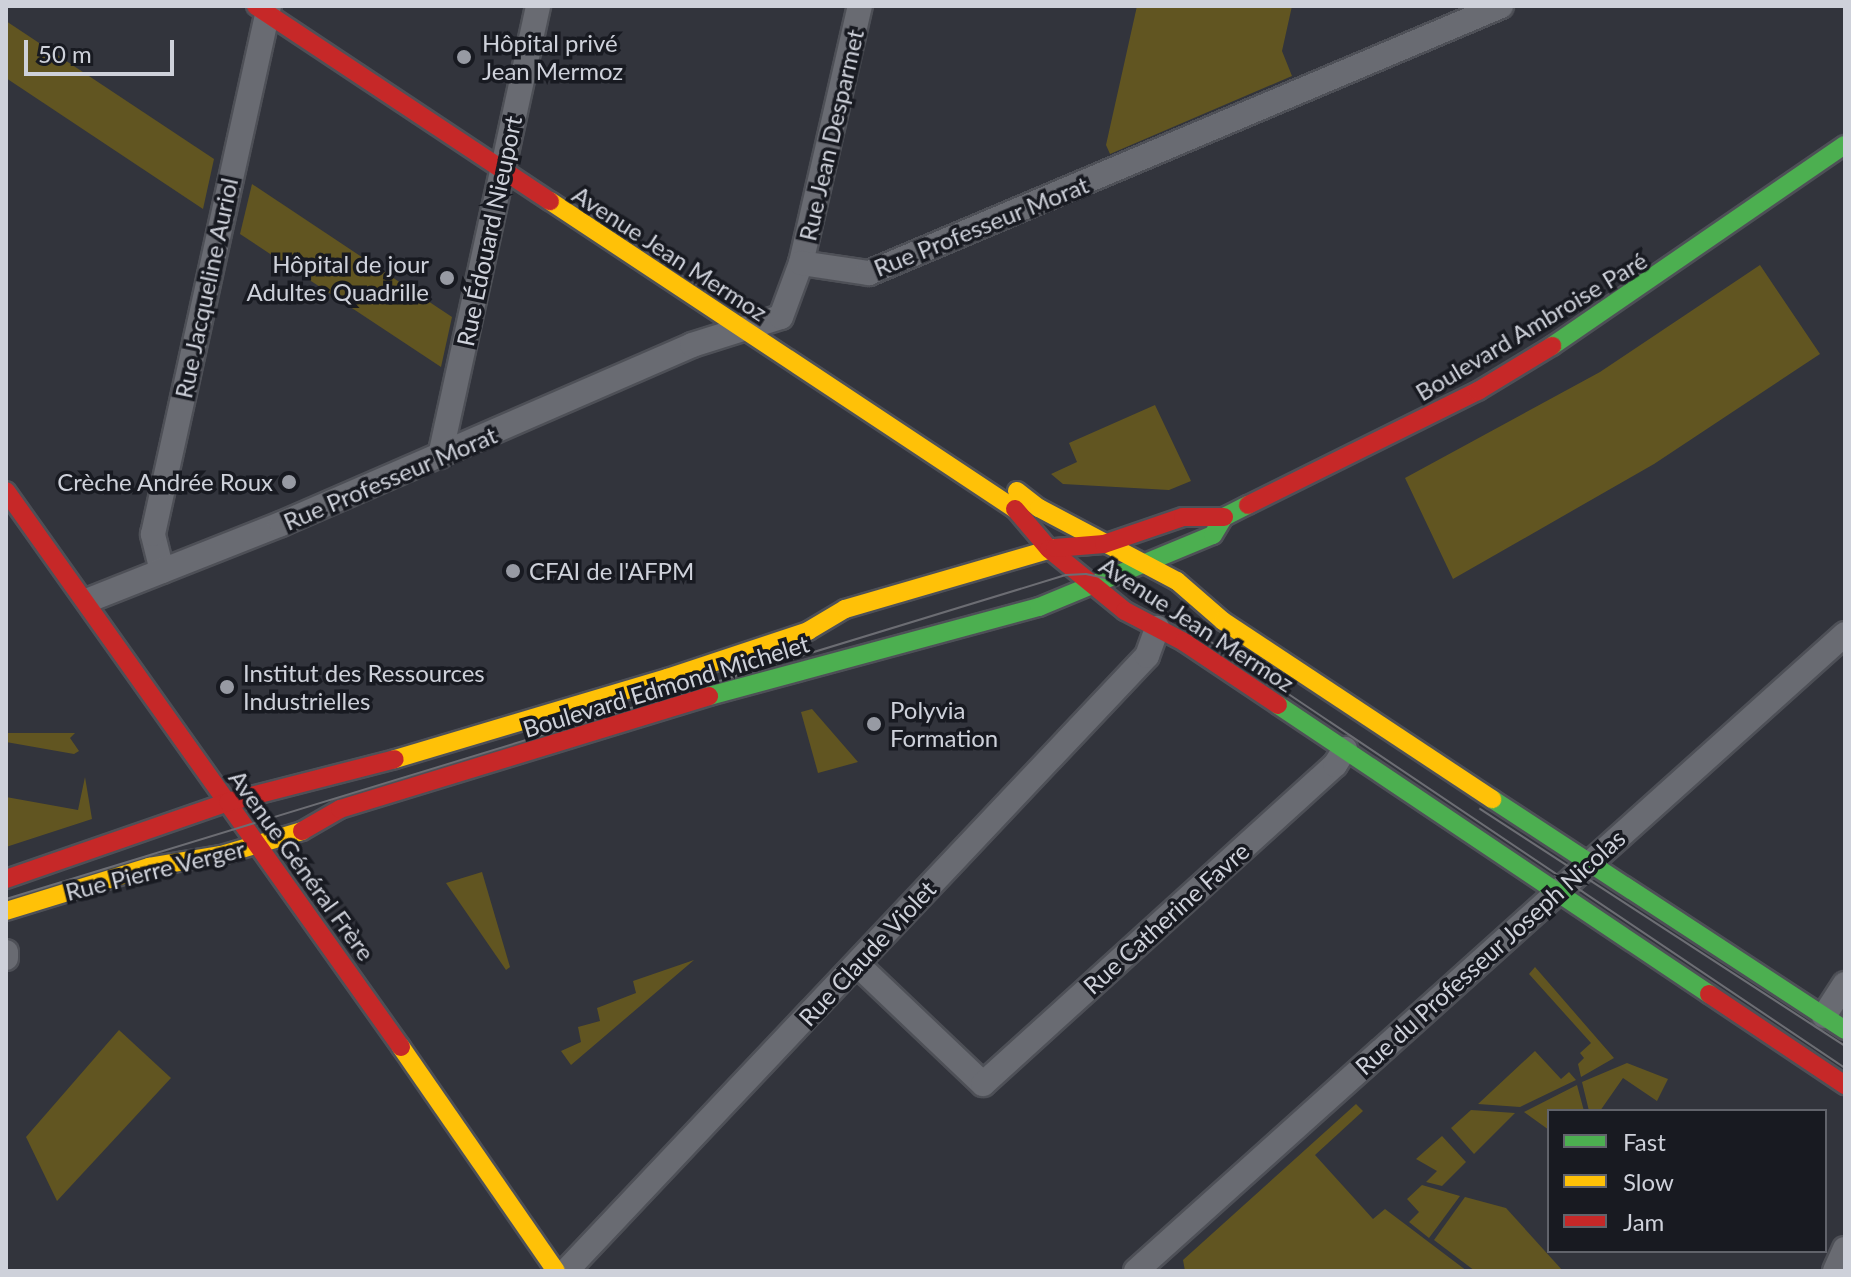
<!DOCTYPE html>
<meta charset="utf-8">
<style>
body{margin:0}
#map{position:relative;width:1851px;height:1277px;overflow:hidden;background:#32343c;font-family:Lato,sans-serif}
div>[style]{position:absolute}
.green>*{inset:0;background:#615521}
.roads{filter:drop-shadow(2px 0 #4e5057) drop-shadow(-2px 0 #4e5057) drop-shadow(0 2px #4e5057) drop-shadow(0 -2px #4e5057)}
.street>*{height:24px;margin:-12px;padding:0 12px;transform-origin:12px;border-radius:12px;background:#696b72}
.fast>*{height:18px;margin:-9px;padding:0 9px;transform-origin:9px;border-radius:9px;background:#4caf50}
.slow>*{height:18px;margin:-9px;padding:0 9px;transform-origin:9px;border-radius:9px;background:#ffc107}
.jam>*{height:18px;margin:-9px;padding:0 9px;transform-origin:9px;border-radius:9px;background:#c62828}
.tram>*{height:2px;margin:-1px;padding:0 1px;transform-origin:1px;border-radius:1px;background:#6c6d73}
.dots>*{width:22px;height:22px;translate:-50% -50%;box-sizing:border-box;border:4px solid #181a21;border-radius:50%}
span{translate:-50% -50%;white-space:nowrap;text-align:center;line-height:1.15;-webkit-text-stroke:7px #181a21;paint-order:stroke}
.poi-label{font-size:24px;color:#ced1da}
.left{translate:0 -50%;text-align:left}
.right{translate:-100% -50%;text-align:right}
.street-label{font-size:24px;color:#ced1da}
.frame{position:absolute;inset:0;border:8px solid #ced1da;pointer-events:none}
.legend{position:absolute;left:1547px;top:1109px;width:280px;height:144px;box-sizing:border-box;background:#181a21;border:2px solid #61636b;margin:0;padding:10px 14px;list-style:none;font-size:24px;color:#ced1da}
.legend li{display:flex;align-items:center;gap:16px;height:40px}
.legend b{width:40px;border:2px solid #61636b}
.scale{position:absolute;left:24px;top:40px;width:150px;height:36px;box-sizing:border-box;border:4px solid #ced1da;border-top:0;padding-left:10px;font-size:24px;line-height:28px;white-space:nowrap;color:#ced1da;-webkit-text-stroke:6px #181a21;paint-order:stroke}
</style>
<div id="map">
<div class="green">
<i style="clip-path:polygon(1137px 6px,1292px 6px,1282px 51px,1292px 76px,1110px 154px,1106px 145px)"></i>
<i style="clip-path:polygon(6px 21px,214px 159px,203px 209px,6px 78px)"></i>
<i style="clip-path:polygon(252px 184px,452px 317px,441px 367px,240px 234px)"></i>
<i style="clip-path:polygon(1760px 265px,1820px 354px,1654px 464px,1453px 579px,1405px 478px,1600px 372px)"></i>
<i style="clip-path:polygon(1155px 405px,1191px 481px,1169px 490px,1063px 484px,1051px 474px,1077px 462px,1069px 443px)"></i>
<i style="clip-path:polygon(812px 709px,858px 762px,818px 773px,801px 712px)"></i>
<i style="clip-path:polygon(6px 733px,75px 733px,70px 738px,79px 751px,74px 754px,6px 742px)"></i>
<i style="clip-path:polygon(85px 777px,92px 819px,6px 847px,6px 797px,78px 810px)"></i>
<i style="clip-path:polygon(482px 872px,510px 967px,506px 970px,446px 883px)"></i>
<i style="clip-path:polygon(694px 960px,571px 1065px,561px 1051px,581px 1042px,578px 1027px,600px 1021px,597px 1008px,636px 993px,633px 981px)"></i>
<i style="clip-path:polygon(1535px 967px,1614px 1058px,1581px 1077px,1578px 1064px,1584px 1058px,1580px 1053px,1591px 1043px,1529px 974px)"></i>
<i style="clip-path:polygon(119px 1030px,171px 1078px,57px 1201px,26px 1137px)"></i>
<i style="clip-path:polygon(1535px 1051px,1561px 1079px,1569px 1072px,1576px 1080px,1520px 1107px,1478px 1104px)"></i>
<i style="clip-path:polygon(1627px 1063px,1668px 1079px,1657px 1101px,1623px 1078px,1600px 1111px,1589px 1111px,1582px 1082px)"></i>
<i style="clip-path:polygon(1577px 1085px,1584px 1111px,1549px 1111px,1549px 1130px,1524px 1112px)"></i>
<i style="clip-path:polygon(1356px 1104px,1363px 1111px,1315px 1155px,1373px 1219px,1385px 1209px,1467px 1271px,1185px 1271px,1183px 1260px)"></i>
<i style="clip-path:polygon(1471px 1110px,1515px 1113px,1474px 1154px,1451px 1128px)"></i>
<i style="clip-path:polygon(1442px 1136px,1466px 1162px,1442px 1186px,1426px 1182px,1437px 1171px,1416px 1159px)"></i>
<i style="clip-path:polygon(1422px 1185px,1460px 1196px,1429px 1238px,1409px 1222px,1419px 1212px,1407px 1199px)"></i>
<i style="clip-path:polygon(1465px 1197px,1506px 1208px,1563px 1271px,1475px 1271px,1434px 1240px)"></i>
</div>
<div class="roads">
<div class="street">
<i style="left:801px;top:263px;width:264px;rotate:-77.1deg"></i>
<i style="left:440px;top:456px;width:461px;rotate:-77.7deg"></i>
<i style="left:162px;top:571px;width:38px;rotate:-104deg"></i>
<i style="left:153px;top:534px;width:541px;rotate:-77.61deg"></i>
<i style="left:89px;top:600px;width:206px;rotate:-21.6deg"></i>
<i style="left:281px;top:524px;width:448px;rotate:-23.5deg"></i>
<i style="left:692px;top:345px;width:93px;rotate:-17.5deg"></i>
<i style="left:781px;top:317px;width:58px;rotate:-69.7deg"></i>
<i style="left:801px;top:263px;width:69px;rotate:8.4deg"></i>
<i style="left:869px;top:273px;width:686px;rotate:-22.9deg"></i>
<i style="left:6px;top:952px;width:6px;rotate:90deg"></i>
<i style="left:857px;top:964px;width:174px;rotate:43.6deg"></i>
<i style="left:983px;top:1084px;width:475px;rotate:-42.2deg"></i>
<i style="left:1335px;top:765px;width:19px;rotate:-58deg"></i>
<i style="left:1824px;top:1016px;width:38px;rotate:-57deg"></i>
<i style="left:566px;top:1271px;width:846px;rotate:-46.63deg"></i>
<i style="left:1147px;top:656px;width:30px;rotate:-70deg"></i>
<i style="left:1136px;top:1271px;width:953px;rotate:-41.94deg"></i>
<i style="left:1835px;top:1271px;width:24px;rotate:-66deg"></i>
</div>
<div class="fast">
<i style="left:1552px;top:346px;width:355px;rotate:-34.5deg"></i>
<i style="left:709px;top:696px;width:342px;rotate:-15.1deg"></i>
<i style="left:1039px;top:607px;width:188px;rotate:-22.5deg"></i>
<i style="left:1213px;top:535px;width:21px;rotate:-59deg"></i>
<i style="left:1224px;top:517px;width:27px;rotate:-27deg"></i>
<i style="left:1278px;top:705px;width:519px;rotate:33.84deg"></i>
<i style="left:1492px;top:799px;width:422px;rotate:33.2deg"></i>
</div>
<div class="slow">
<i style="left:550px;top:201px;width:558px;rotate:33.52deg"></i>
<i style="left:1017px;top:491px;width:28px;rotate:38deg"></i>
<i style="left:1039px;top:508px;width:156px;rotate:27.9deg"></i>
<i style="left:1177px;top:581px;width:61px;rotate:41deg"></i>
<i style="left:1223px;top:621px;width:323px;rotate:33.5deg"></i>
<i style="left:395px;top:759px;width:284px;rotate:-16.6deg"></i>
<i style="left:667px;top:678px;width:149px;rotate:-18.4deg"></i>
<i style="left:808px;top:631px;width:43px;rotate:-30.7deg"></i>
<i style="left:845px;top:609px;width:219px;rotate:-16.2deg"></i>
<i style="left:6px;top:911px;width:150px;rotate:-17.1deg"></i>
<i style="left:149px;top:867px;width:73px;rotate:-9.5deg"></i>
<i style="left:221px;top:855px;width:84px;rotate:-16.5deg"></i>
<i style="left:401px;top:1047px;width:272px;rotate:55.3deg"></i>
</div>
<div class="jam">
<i style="left:256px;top:6px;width:353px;rotate:33.6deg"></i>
<i style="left:6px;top:491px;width:682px;rotate:54.61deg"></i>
<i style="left:1248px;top:505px;width:257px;rotate:-26.4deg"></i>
<i style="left:1478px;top:391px;width:87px;rotate:-31.3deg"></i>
<i style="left:1015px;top:509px;width:52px;rotate:49.6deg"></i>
<i style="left:1049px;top:549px;width:98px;rotate:39.2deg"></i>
<i style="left:1125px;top:611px;width:67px;rotate:27.7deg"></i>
<i style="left:1184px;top:642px;width:113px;rotate:33.8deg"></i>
<i style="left:1055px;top:548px;width:49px;rotate:-4.7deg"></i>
<i style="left:1104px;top:544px;width:83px;rotate:-18.9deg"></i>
<i style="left:1183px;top:517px;width:41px"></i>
<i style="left:302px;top:831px;width:44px;rotate:-30.1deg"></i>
<i style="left:340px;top:809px;width:386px;rotate:-17deg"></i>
<i style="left:6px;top:879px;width:235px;rotate:-19.1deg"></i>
<i style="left:228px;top:802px;width:172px;rotate:-14.4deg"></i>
<i style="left:1709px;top:994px;width:164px;rotate:33.8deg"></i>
</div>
</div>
<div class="tram">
<i style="left:1480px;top:809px;width:435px;rotate:33deg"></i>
<i style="left:6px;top:899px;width:1108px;rotate:-17deg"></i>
<i style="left:1066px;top:575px;width:20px;rotate:-3deg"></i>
<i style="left:1086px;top:574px;width:24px;rotate:12deg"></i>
<i style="left:1109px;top:579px;width:43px;rotate:27.8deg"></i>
<i style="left:1147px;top:599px;width:841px;rotate:33.9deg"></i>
</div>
<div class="dots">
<i style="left:464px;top:57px;background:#979aa3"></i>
<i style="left:447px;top:278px;background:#979aa3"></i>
<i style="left:289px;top:482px;background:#979aa3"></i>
<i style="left:513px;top:571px;background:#979aa3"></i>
<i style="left:227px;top:687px;background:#979aa3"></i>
<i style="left:874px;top:724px;background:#979aa3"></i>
</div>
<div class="poi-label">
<span class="left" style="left:482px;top:57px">Hôpital privé<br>Jean Mermoz</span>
<span class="right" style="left:429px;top:278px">Hôpital de jour<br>Adultes Quadrille</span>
<span class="right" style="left:273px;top:482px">Crèche Andrée Roux</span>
<span class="left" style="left:529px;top:571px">CFAI de l'AFPM</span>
<span class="left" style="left:243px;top:687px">Institut des Ressources<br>Industrielles</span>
<span class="left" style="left:890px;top:724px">Polyvia<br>Formation</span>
</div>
<div class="street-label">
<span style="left:831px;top:135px;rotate:-77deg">Rue Jean Desparmet</span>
<span style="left:981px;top:226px;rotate:-22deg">Rue Professeur Morat</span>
<span style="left:489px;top:231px;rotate:-78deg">Rue Édouard Nieuport</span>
<span style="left:670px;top:253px;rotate:33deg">Avenue Jean Mermoz</span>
<span style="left:206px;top:288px;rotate:-78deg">Rue Jacqueline Auriol</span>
<span style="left:1531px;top:326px;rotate:-31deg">Boulevard Ambroise Paré</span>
<span style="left:390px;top:478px;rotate:-23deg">Rue Professeur Morat</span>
<span style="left:1197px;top:624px;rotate:33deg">Avenue Jean Mermoz</span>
<span style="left:666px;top:686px;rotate:-17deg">Boulevard Edmond Michelet</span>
<span style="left:302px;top:865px;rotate:54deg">Avenue Général Frère</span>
<span style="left:155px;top:870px;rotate:-14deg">Rue Pierre Verger</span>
<span style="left:1166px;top:918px;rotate:-42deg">Rue Catherine Favre</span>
<span style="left:1490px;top:952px;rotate:-42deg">Rue du Professeur Joseph Nicolas</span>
<span style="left:867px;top:953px;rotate:-47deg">Rue Claude Violet</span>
</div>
<div class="frame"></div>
<ul class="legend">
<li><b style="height:10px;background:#4caf50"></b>Fast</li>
<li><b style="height:10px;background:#ffc107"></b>Slow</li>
<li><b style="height:10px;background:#c62828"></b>Jam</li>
</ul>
<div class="scale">50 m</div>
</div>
